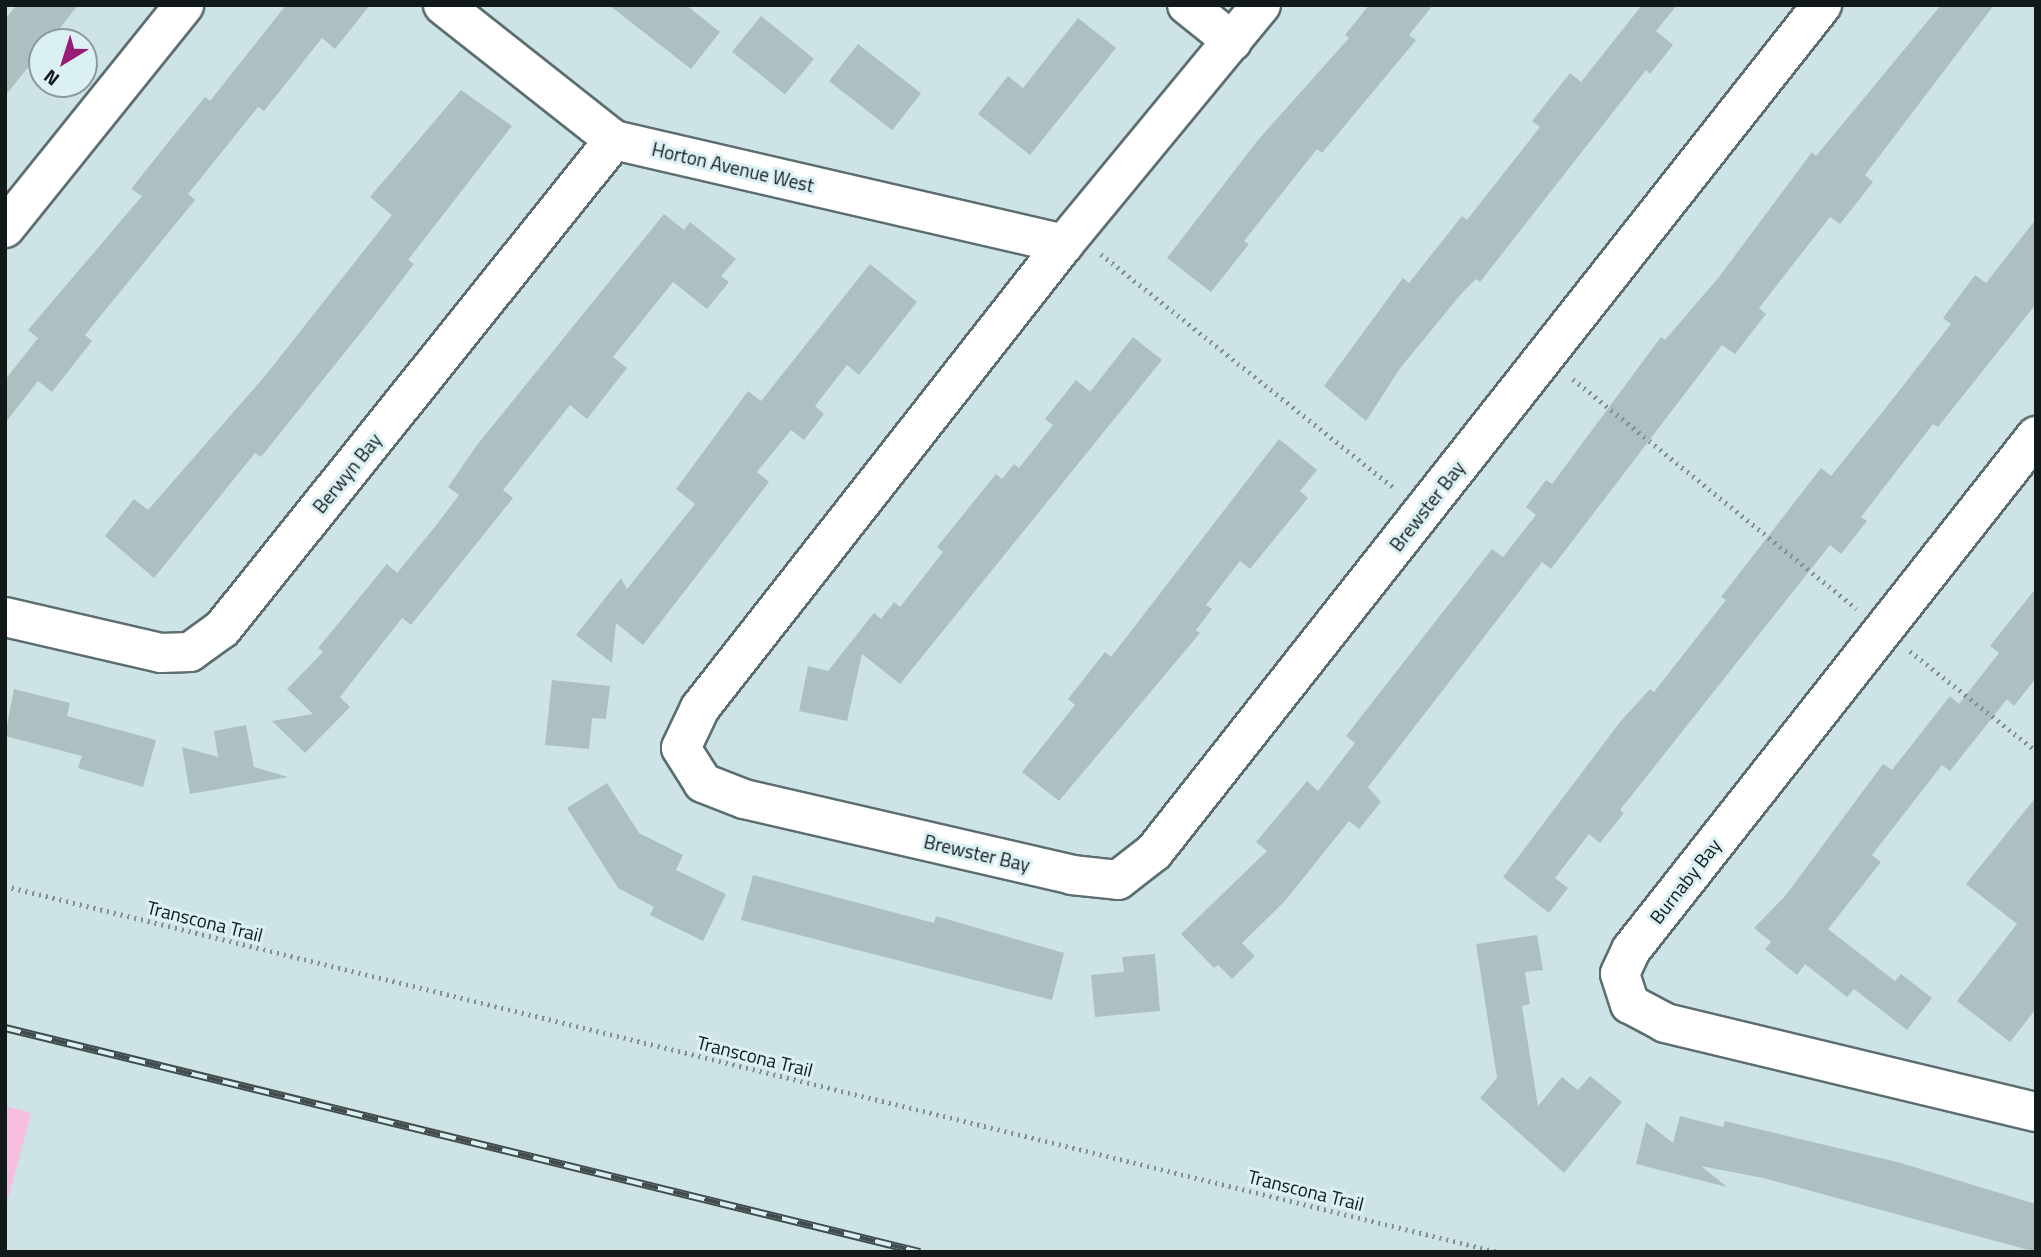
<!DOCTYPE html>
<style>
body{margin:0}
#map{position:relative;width:2041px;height:1257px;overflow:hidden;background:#cee3e5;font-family:"Titillium Web",sans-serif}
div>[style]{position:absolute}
.green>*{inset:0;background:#f7bedf}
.building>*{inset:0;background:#acc0c2;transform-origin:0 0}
.path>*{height:4.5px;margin-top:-2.25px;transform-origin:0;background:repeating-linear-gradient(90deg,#819092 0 2px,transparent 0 7px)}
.roads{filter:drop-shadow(2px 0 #5c6e70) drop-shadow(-2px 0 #5c6e70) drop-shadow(0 2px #5c6e70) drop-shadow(0 -2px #5c6e70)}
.minor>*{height:38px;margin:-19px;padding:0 19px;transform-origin:19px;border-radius:19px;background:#fff}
.rail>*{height:8px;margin-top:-4px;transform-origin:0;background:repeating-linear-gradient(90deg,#dbf0f3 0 16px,#414c4d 0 32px);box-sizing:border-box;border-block:2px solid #414c4d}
span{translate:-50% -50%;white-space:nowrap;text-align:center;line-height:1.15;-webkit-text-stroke:6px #dbf0f3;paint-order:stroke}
.street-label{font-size:19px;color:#12191a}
.frame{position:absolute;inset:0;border:7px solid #12191a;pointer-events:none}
.north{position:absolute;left:28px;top:28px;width:70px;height:70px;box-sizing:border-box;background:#dbf0f3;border:2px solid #8b9a9c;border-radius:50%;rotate:218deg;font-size:19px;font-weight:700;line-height:28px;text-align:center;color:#12191a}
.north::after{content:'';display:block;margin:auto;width:24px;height:32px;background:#991c74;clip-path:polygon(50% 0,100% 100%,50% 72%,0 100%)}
</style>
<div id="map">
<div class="green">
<i style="clip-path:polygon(5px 1106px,31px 1113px,5px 1211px)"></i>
</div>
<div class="building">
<i style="clip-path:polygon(17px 5px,78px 5px,49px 42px,42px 42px,42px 50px,5px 96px,5px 19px)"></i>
<i style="clip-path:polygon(286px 5px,370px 5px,335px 49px,322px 38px,264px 111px,258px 107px,188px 194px,195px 200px,85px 335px,92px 341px,52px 392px,38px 381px,5px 423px,5px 380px,38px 338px,28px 330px,142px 196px,131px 189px,170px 140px,205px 97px,210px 101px)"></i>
<i style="clip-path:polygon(609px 5px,686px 5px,720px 32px,691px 69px)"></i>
<i style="clip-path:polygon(1369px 5px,1433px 5px,1409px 35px,1416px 40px,1322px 153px,1317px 149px,1244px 241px,1249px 244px,1211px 292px,1167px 258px,1258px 140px,1349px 38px,1345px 35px)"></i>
<i style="clip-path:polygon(1642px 5px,1677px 5px,1656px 31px,1673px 45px,1650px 74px,1646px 70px,1480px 282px,1476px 279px,1462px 293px,1401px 367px,1366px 421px,1324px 386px,1403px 278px,1409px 283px,1462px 216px,1467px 220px,1540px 127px,1532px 121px,1570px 73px,1581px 82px)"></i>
<i style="clip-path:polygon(1941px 5px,1994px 5px,1865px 175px,1873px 182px,1840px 224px,1830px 217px,1759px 308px,1766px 314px,1735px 354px,1722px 345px,1551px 569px,1542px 562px,1368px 787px,1381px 802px,1359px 829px,1349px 821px,1285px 901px,1242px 943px,1255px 956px,1232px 979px,1218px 965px,1214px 968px,1181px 934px,1267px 851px,1256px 842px,1307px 781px,1318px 791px,1355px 743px,1346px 736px,1492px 549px,1503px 557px,1536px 515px,1526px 507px,1546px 480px,1552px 484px,1661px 337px,1665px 340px,1719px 277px,1812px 152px,1816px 156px)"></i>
<i style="left:761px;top:16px;width:68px;height:46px;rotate:39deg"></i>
<i style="clip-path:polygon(1078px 18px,1116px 48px,1030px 155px,978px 114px,1008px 76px,1023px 88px)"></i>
<i style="left:858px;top:44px;width:80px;height:47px;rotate:38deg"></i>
<i style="clip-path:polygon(461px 90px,512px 126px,408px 260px,414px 264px,374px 316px,261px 457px,255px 453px,154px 578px,105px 536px,134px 499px,148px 510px,265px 376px,392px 215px,370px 197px)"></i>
<i style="clip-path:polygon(664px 214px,684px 230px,690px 222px,736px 259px,721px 276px,729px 282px,707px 309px,673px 282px,613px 357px,627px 368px,587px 419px,570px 405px,503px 490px,513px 498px,411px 625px,402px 618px,340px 697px,350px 707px,305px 753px,272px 721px,313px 714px,287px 689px,323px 652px,318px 648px,387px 564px,397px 573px,434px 528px,459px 495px,448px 487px,477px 445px)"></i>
<i style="clip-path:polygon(2036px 219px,2036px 304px,1938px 427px,1933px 424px,1861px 517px,1867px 521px,1841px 554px,1830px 545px,1620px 810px,1624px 813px,1600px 843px,1589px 834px,1555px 878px,1568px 888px,1549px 913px,1503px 877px,1620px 722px,1650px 689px,1654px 692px,1726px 600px,1721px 597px,1821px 468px,1831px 476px,1888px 405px,1951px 324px,1943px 318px,1975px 275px,1986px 283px)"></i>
<i style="clip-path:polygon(870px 264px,917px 302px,859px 375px,847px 365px,815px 406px,824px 414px,804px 440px,791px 430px,757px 472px,769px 482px,643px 645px,616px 623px,612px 663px,576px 635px,621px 578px,627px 589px,695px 504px,676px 489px,748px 391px,761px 401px)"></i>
<i style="clip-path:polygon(1133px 337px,1162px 360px,900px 684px,862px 654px,847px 721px,799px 711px,808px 666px,828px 671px,874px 613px,881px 619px,894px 602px,900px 607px,943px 552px,937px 547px,996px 474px,1002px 479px,1014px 464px,1019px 468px,1053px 425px,1045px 419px,1076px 380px,1090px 392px)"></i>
<i style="clip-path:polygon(1279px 439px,1317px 470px,1300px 491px,1308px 498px,1250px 569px,1240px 561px,1206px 605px,1212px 609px,1196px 630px,1200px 633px,1059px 801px,1022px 772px,1075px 705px,1068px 699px,1105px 652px,1111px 657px)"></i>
<i style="clip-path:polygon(2036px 588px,2036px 678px,2014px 706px,2007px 699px,1950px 771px,1942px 765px,1872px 855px,1881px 862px,1828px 929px,1895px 981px,1901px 974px,1932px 998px,1907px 1030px,1854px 989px,1847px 997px,1805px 964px,1797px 975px,1765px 949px,1771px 942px,1754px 928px,1786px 895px,1883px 764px,1892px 770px,1950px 696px,1959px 704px,1999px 653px,1990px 646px)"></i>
<i style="clip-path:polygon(552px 680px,610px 686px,606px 719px,592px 718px,589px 749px,545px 745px)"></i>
<i style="clip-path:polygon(14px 689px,70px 703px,67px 716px,156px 740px,143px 787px,78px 768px,82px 756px,5px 736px)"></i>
<i style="clip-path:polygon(246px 725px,254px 767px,288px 777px,190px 794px,182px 747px,218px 757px,214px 731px)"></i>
<i style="clip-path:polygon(607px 783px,639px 833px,683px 855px,676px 870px,726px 894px,703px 941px,650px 915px,654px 907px,618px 888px,567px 808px)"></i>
<i style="clip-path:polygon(2036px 797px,2036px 1009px,2010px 1042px,1957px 1001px,2017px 924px,1966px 884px)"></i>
<i style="clip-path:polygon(753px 875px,934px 923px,936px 916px,1064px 953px,1052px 1000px,741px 920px)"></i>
<i style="clip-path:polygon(1537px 935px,1543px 970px,1525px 972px,1530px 1004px,1522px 1006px,1538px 1106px,1562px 1077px,1578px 1090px,1590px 1076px,1622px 1102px,1564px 1173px,1480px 1098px,1497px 1078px,1476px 944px)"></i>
<i style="clip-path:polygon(1155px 954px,1160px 1011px,1095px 1017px,1091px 975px,1124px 972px,1122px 957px)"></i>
<i style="clip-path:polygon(1680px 1116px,1723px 1127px,1725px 1121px,1901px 1163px,2036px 1204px,2036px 1252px,1763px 1178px,1701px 1166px,1727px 1187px,1636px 1164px,1646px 1122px,1673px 1143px)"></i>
</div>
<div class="path">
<i style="left:1101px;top:254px;width:376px;rotate:38.6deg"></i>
<i style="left:1573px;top:379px;width:365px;rotate:39deg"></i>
<i style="left:1910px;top:651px;width:161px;rotate:38.4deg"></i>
<i style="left:5px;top:886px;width:1538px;rotate:13.77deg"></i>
</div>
<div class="roads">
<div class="minor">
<i style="left:443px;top:5px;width:218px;rotate:38.3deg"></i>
<i style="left:614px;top:140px;width:462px;rotate:13deg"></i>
<i style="left:1187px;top:5px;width:58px;rotate:38.7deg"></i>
<i style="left:1261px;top:5px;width:310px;rotate:129.5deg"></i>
<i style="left:1064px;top:244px;width:590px;rotate:128.11deg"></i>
<i style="left:700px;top:708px;width:44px;rotate:115.4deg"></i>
<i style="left:681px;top:748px;width:41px;rotate:57.8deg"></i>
<i style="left:703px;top:783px;width:44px;rotate:21.3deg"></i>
<i style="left:744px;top:799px;width:337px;rotate:13deg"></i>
<i style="left:1072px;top:875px;width:46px;rotate:6.2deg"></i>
<i style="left:1118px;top:880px;width:46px;rotate:-37.9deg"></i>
<i style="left:1154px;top:852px;width:1079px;rotate:-51.74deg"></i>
<i style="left:5px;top:228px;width:286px;rotate:-51.2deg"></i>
<i style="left:2036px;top:436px;width:654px;rotate:128.24deg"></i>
<i style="left:1631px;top:950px;width:26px;rotate:115deg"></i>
<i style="left:1620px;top:974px;width:32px;rotate:72deg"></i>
<i style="left:1630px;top:1004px;width:40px;rotate:28deg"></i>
<i style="left:1665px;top:1023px;width:382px;rotate:13.5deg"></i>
<i style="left:5px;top:617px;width:160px;rotate:13deg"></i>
<i style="left:161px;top:653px;width:29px;rotate:-2deg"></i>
<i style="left:190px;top:652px;width:39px;rotate:-36deg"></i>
<i style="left:222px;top:629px;width:627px;rotate:-51.28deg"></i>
</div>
</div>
<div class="rail">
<i style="left:5px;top:1028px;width:942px;rotate:13.76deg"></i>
</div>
<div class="street-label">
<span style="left:733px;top:167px;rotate:13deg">Horton Avenue West</span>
<span style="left:347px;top:473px;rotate:-51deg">Berwyn Bay</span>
<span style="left:1427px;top:506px;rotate:-52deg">Brewster Bay</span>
<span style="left:977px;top:853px;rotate:13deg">Brewster Bay</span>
<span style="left:1685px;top:881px;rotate:-52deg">Burnaby Bay</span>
<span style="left:205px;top:921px;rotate:14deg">Transcona Trail</span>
<span style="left:755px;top:1056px;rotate:14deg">Transcona Trail</span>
<span style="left:1306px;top:1190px;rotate:14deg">Transcona Trail</span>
</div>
<div class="frame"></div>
<div class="north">N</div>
</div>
